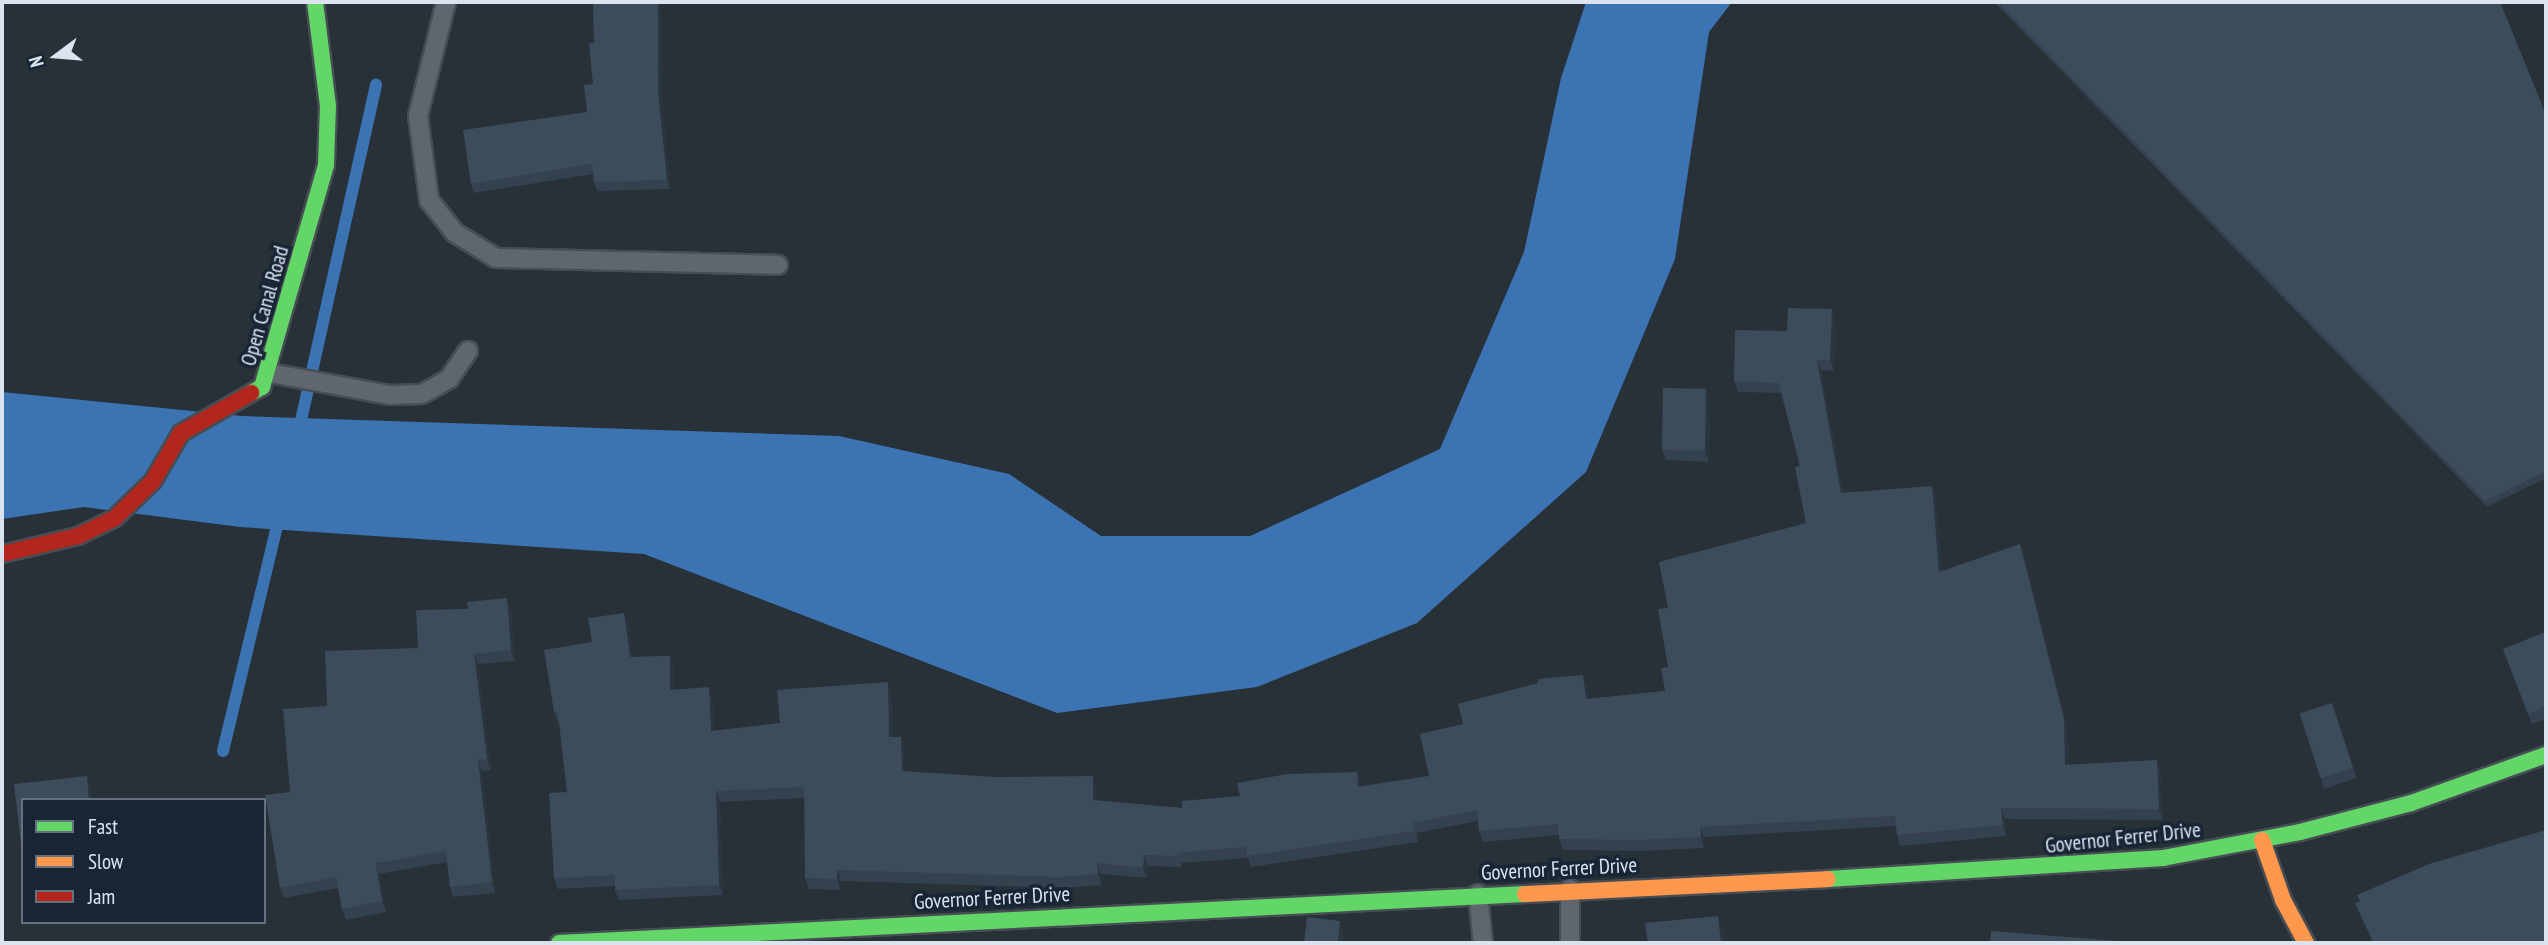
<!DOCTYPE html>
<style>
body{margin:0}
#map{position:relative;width:2548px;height:945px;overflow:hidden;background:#283038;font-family:"PT Sans Narrow",sans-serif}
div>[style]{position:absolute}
.water>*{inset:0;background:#3c73b3}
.stream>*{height:12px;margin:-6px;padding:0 6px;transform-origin:6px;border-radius:6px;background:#3c73b3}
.roads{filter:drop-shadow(2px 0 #464d54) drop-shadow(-2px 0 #464d54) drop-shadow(0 2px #464d54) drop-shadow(0 -2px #464d54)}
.lane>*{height:18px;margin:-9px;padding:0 9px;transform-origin:9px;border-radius:9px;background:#5f666d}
.fast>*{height:16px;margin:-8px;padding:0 8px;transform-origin:8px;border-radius:8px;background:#63d668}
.slow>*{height:16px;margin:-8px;padding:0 8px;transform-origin:8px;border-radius:8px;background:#ff974d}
.jam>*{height:16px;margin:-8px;padding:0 8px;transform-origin:8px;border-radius:8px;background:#b3261e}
.wall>*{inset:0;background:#34414e;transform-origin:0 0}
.shaded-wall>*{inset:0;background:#2a3540}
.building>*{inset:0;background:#3c4c5b;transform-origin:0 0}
span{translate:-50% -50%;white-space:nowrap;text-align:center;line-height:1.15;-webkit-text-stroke:7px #182535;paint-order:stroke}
.street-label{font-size:21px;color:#dbe4ee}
.frame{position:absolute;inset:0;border:4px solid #dbe4ee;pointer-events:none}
.legend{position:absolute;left:21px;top:798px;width:245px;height:126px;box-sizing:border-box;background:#182535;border:2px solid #66717f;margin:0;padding:9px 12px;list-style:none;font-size:21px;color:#dbe4ee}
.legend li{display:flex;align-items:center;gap:14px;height:35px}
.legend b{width:35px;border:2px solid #66717f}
.north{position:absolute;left:21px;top:21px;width:70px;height:70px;-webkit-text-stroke:5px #182535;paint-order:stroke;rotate:254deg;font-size:19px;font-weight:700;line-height:28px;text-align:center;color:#dbe4ee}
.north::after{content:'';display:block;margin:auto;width:24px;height:32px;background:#dbe4ee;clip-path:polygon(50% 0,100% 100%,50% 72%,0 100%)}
</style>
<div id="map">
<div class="water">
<i style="clip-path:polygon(1586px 2px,1732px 2px,1709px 32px,1675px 259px,1586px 472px,1417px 623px,1257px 687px,1057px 713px,644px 554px,240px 527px,84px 507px,2px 519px,2px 392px,242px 416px,839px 436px,1009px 474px,1101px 536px,1250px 536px,1440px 449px,1524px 252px,1561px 78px)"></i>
</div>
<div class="stream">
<i style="left:298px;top:434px;width:358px;rotate:-77.4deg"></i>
<i style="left:223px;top:751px;width:245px;rotate:-76.5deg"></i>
</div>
<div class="roads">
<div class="lane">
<i style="left:446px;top:2px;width:117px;rotate:103.8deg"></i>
<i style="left:418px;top:116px;width:85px;rotate:82.5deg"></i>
<i style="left:429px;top:200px;width:42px;rotate:51.8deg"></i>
<i style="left:455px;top:233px;width:48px;rotate:31.4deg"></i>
<i style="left:496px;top:258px;width:282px;rotate:1.4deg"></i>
<i style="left:270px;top:373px;width:122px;rotate:10.4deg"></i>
<i style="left:390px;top:395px;width:32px;rotate:-2deg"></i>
<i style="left:422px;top:394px;width:31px;rotate:-29deg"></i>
<i style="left:449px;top:379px;width:34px;rotate:-56deg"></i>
<i style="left:1570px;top:889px;width:54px;rotate:90deg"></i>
<i style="left:1478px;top:894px;width:49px;rotate:84.2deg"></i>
</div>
<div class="fast">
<i style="left:251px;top:393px;width:13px;rotate:-29deg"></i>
<i style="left:262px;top:387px;width:231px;rotate:-73.9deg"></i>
<i style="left:326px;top:165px;width:59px;rotate:-88.1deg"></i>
<i style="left:328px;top:106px;width:105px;rotate:-97.1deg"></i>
<i style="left:1828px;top:879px;width:336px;rotate:-3.6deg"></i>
<i style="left:2163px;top:858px;width:139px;rotate:-10.7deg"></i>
<i style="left:2300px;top:832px;width:115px;rotate:-14.6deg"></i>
<i style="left:2411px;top:803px;width:143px;rotate:-19.6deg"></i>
<i style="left:559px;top:943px;width:967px;rotate:-2.9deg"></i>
</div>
<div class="slow">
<i style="left:2262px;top:840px;width:64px;rotate:70.7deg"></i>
<i style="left:2283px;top:900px;width:49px;rotate:61.9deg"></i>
<i style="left:1525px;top:894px;width:303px;rotate:-2.8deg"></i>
</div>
<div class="jam">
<i style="left:2px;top:554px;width:78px;rotate:-13.3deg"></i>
<i style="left:78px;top:536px;width:41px;rotate:-25.9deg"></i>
<i style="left:115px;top:518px;width:53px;rotate:-44.2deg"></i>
<i style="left:153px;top:481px;width:56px;rotate:-59.7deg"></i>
<i style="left:181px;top:433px;width:81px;rotate:-29.7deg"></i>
</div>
</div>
<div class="wall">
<i style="clip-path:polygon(593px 2px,661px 2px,662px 102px,670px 189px,597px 191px,594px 182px,593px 174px,474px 193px,471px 184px,587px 112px,593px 84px,594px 43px)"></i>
<i style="clip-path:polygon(1994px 2px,2500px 2px,2546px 115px,2546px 478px,2487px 507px)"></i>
<i style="clip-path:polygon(1835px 320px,1834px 371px,1821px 370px,1843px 492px,1936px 497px,1942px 571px,2024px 554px,2068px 729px,2068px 765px,2157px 760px,2160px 771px,2163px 820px,2005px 819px,2006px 836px,1900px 846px,1897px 835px,1896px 826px,1704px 837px,1704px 848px,1643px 851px,1563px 850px,1559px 839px,1559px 835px,1483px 842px,1479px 831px,1478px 821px,1416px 833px,1418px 842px,1251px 867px,1248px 858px,1181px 863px,1181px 867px,1148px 866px,1147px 878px,1101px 874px,1102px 885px,1063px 888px,841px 881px,840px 890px,809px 889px,805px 878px,805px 798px,720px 802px,723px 895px,619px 900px,615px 890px,615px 886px,558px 889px,554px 878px,567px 792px,559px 723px,558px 723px,554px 712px,592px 642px,624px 613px,628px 624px,632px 657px,670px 656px,674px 666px,674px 689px,713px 697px,714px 731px,780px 723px,891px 693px,893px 737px,901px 737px,904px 747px,905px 772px,1097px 786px,1097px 801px,1182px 808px,1357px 772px,1361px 786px,1429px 776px,1463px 724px,1587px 685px,1588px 699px,1665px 691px,1668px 667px,1668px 608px,1806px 523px,1800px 466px,1781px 393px,1738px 392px,1734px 381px,1787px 331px)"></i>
<i style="clip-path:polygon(1710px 400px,1709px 462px,1666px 460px,1662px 450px)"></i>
<i style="clip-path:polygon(511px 609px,515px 661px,478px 664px,491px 770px,482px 771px,495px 893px,453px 897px,450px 887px,447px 862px,379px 874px,386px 912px,346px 920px,342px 909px,338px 888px,284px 898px,280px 888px,290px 792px,327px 706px,418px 648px)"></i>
<i style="clip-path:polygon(2546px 632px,2546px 719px,2532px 724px,2503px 649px)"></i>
<i style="left:2332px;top:703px;width:79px;height:34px;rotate:72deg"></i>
<i style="clip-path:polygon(2355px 903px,2546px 943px,2373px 943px)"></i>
</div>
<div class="shaded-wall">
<i style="clip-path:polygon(658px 2px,661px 2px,662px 102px,670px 189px,667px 180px,658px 93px)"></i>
<i style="clip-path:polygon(1832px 309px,1835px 320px,1834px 371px,1830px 360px)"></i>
<i style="clip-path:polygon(1817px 360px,1821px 370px,1845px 503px,1841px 493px)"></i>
<i style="clip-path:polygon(1706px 389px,1710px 400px,1709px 462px,1705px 451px)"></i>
<i style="clip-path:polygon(1932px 486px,1936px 497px,1943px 582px,1939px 572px)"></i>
<i style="clip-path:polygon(2020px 544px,2024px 554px,2068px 729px,2069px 776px,2065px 765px)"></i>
<i style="clip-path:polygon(507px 598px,511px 609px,515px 661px,511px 650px)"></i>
<i style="clip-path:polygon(624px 613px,628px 624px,634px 668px,630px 657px)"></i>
<i style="clip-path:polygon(474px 654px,478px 664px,491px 770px,487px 759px)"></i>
<i style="clip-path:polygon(670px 656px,674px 666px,674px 700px,670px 690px)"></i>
<i style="clip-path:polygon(1583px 675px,1587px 685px,1589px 710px,1586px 699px)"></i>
<i style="clip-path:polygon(888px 682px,891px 693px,893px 748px,889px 737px)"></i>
<i style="clip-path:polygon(709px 687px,713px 697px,715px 742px,711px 731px)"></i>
<i style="clip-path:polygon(901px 737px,904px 747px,906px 782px,902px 771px)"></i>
<i style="clip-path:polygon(478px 760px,482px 771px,495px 893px,492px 882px)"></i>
<i style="clip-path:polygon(2157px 760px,2160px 771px,2163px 820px,2159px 809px)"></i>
<i style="clip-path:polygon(1357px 772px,1361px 782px,1362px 797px,1358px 787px)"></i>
<i style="clip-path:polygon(87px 776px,91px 787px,92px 800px,89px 800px)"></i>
<i style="clip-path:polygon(1093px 776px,1097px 786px,1097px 811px,1093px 800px)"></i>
<i style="clip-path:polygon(716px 791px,720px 802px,723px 895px,719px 885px)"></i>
<i style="clip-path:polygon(2001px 808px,2005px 819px,2006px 836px,2003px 825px)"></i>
<i style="clip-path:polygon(1700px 827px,1704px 837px,1704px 848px,1701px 837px)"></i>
<i style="clip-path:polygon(1144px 855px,1148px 866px,1147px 878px,1143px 868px)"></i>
<i style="clip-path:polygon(376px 863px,379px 874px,386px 912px,382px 901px)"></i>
<i style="clip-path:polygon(1097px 863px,1101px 874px,1102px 885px,1098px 874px)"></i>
<i style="clip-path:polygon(837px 870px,841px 881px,840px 890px,837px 879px)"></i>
<i style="clip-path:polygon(1718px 916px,1723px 930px,1725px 943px,1721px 943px)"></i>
<i style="clip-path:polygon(1340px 921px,1344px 931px,1343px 943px,1338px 943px)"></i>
</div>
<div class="building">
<i style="clip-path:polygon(593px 2px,658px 2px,658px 93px,667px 180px,594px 182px,592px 164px,471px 184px,463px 130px,587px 112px,584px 85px,593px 84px,589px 43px,594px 43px)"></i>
<i style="clip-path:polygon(1998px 2px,2500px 2px,2546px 115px,2546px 471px,2485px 501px)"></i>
<i style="clip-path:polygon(1788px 308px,1832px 309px,1830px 360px,1817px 360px,1841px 493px,1932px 486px,1939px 572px,2020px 544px,2064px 719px,2065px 765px,2157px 760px,2159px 809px,2001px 808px,2003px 825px,1897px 835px,1895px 816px,1700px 827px,1701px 837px,1639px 840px,1559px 839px,1558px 824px,1479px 831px,1477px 810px,1413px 823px,1414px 831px,1247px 856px,1246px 847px,1177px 853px,1177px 856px,1144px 855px,1143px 868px,1097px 863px,1098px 874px,1059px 877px,837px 870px,837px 879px,805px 878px,804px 787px,716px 791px,719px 885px,615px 890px,615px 875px,554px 878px,549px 793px,567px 792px,558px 712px,554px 712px,544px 650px,592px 642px,588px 618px,624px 613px,630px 657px,670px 656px,670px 690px,709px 687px,711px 731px,780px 723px,777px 690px,888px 682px,889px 737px,901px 737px,902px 771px,994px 777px,1093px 776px,1093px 800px,1182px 808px,1182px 801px,1240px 796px,1237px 783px,1287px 774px,1357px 772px,1358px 787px,1429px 776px,1420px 734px,1463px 724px,1458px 704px,1538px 683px,1538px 679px,1583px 675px,1586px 699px,1665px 691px,1661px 668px,1668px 667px,1658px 609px,1668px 608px,1659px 562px,1806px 523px,1795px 467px,1800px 466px,1779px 383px,1734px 381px,1735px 330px,1787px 331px)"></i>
<i style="left:1663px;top:388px;width:43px;height:62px;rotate:1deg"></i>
<i style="clip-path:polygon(507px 598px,511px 650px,474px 654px,487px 759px,478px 760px,492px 882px,450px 887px,446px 851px,376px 863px,382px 901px,342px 909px,336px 877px,280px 888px,265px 795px,290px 792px,283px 709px,327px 706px,325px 651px,418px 648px,416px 610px,468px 609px,467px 602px)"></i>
<i style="clip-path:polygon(2546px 632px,2546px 706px,2528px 714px,2503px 649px)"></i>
<i style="left:2332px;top:703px;width:68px;height:34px;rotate:72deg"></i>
<i style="clip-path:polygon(87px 776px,89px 800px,23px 800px,23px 861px,14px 784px)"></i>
<i style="clip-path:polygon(2546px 830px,2546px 943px,2374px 943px,2355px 903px,2360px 901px,2357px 895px,2429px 864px)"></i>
<i style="clip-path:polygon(1718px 916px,1721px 943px,1648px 943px,1645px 923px)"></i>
<i style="clip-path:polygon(1307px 917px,1340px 921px,1338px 943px,1304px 943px)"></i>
<i style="clip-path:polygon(1991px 931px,2118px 941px,2118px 943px,1990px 943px)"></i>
</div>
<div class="street-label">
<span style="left:265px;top:306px;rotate:-74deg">Open Canal Road</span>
<span style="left:2123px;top:838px;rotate:-6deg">Governor Ferrer Drive</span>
<span style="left:1559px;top:869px;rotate:-3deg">Governor Ferrer Drive</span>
<span style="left:992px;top:898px;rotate:-3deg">Governor Ferrer Drive</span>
</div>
<div class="frame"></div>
<ul class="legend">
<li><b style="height:9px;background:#63d668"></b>Fast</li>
<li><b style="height:9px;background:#ff974d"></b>Slow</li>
<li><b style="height:9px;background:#b3261e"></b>Jam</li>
</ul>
<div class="north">N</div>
</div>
